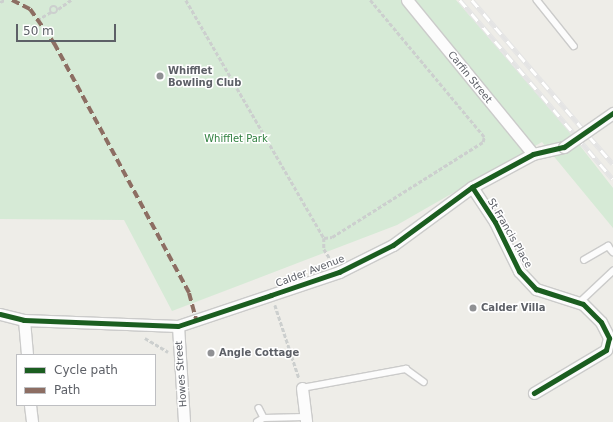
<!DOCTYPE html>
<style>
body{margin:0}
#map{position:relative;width:613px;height:422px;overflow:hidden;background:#eeede8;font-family:"DejaVu Sans",sans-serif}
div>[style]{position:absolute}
.green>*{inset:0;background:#d6ead6}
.path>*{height:2.5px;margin-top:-1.25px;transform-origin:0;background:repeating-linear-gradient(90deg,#cccfce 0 4px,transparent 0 6px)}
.path>.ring{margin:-1.25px;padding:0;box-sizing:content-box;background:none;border:2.5px solid #cccfce;border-radius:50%}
.roads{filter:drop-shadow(1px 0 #cbcbca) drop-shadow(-1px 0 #cbcbca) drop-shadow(0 1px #cbcbca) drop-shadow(0 -1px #cbcbca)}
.service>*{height:5.5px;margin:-2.75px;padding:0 2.75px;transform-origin:2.75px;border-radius:2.75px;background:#fcfcfc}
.minor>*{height:11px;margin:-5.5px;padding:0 5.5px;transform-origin:5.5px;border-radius:5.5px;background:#fcfcfc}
.rail>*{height:4.5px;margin-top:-2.25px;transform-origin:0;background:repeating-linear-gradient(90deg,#fff 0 9px,#e4e4e4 0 18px);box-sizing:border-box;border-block:1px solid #e4e4e4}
.bridges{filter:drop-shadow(1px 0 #cbcbca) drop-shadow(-1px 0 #cbcbca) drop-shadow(0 1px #cbcbca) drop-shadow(0 -1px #cbcbca)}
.minor-bridge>*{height:11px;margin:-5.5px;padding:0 5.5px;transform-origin:5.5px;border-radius:5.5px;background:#fcfcfc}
.quiet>*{height:4px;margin-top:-2px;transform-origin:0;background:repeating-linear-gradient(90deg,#8d6e63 0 8px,transparent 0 12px)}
.cycleway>*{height:5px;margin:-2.5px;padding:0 2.5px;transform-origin:2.5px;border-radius:2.5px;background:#1b5e20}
.dots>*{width:11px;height:11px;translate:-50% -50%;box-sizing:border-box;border:2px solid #fff;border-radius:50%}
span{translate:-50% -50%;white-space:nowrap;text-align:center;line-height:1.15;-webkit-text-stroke:3px #fff;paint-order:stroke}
.poi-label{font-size:10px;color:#5d6067;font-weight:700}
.left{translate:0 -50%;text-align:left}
.street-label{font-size:10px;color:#5d6067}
.park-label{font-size:10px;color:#318140}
.legend{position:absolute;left:16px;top:354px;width:140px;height:52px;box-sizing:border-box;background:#fff;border:1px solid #bebfc2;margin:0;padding:5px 7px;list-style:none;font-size:12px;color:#5d6067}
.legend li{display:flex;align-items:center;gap:8px;height:20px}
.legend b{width:20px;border:1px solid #bebfc2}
.scale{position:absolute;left:16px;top:24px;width:100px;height:18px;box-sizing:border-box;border:2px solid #5d6067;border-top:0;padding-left:5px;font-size:12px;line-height:14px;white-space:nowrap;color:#5d6067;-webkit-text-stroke:3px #fff;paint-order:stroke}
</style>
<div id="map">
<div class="green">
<i style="clip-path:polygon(0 0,456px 0,560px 120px,613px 188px,613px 228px,542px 142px,397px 225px,172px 311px,124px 220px,0 219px)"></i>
</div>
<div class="path">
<i style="left:186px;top:0;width:275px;rotate:59.9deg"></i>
<i style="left:324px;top:238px;width:11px;rotate:90deg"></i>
<i style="left:324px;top:249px;width:15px;rotate:58deg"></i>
<i style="left:0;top:2px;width:5px;rotate:-22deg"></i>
<i class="ring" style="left:50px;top:6px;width:5.5px;height:5.5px"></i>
<i style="left:58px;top:9px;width:16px;rotate:-35deg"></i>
<i style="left:37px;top:20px;width:16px;rotate:-30deg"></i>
<i style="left:324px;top:238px;width:8px;rotate:-7deg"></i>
<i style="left:332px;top:237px;width:178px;rotate:-32.2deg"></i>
<i style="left:483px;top:142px;width:5px;rotate:-79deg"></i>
<i style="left:484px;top:137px;width:178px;rotate:-129.8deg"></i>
<i style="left:275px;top:305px;width:77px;rotate:71.8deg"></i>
<i style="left:145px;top:338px;width:27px;rotate:31deg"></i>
</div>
<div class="roads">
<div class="service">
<i style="left:537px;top:0;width:59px;rotate:51.2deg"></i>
<i style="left:584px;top:260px;width:28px;rotate:-30deg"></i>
<i style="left:608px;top:246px;width:8px;rotate:50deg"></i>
<i style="left:579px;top:303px;width:47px;rotate:-43.3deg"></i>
<i style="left:302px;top:388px;width:106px;rotate:-10.4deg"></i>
<i style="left:406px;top:369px;width:22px;rotate:36deg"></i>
<i style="left:259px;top:408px;width:11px;rotate:63deg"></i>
<i style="left:264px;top:418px;width:40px;rotate:-1.4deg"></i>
<i style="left:257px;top:422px;width:8px;rotate:-30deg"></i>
</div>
<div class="minor">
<i style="left:407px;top:0;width:199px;rotate:50.7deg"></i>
<i style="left:472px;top:187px;width:42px;rotate:56.7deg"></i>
<i style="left:495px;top:222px;width:55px;rotate:63.9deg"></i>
<i style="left:519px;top:271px;width:25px;rotate:47deg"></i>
<i style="left:536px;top:289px;width:49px;rotate:17.7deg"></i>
<i style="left:583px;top:304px;width:25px;rotate:45deg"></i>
<i style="left:601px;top:322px;width:18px;rotate:63deg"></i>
<i style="left:609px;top:338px;width:12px;rotate:104deg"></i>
<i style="left:606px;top:350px;width:84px;rotate:149.2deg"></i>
<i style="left:0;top:314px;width:25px;rotate:14deg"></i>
<i style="left:24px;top:320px;width:154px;rotate:2.2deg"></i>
<i style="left:178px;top:326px;width:170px;rotate:-18.5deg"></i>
<i style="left:339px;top:272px;width:60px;rotate:-26.6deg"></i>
<i style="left:393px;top:245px;width:98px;rotate:-36.3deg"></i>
<i style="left:472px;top:187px;width:69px;rotate:-28.4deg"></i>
<i style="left:533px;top:154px;width:32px;rotate:-13deg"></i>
<i style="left:24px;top:320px;width:35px;rotate:85deg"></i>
<i style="left:178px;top:326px;width:96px;rotate:86.4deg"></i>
<i style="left:302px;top:388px;width:34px;rotate:83deg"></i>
<i style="left:30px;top:405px;width:17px;rotate:83deg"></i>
</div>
</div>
<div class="rail">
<i style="left:460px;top:0;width:235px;rotate:49.5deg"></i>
<i style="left:472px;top:0;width:216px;rotate:49.3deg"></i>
</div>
<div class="bridges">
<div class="minor-bridge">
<i style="left:564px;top:147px;width:60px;rotate:-34.8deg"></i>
</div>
</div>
<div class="quiet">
<i style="left:12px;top:0;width:20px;rotate:27deg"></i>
<i style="left:30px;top:9px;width:42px;rotate:54.8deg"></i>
<i style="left:54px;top:43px;width:284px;rotate:61.6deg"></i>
<i style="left:189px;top:293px;width:27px;rotate:75deg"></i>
</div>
<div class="cycleway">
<i style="left:472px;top:187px;width:42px;rotate:56.7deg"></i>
<i style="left:495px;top:222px;width:55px;rotate:63.9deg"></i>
<i style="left:519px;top:271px;width:25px;rotate:47deg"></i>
<i style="left:536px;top:289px;width:49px;rotate:17.7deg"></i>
<i style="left:583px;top:304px;width:25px;rotate:45deg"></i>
<i style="left:601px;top:322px;width:18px;rotate:63deg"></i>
<i style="left:609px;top:338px;width:12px;rotate:104deg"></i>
<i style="left:606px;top:350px;width:84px;rotate:149.2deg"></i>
<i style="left:0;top:314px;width:25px;rotate:14deg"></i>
<i style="left:24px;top:320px;width:154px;rotate:2.2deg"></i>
<i style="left:178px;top:326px;width:98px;rotate:-18.4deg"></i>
<i style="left:271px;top:295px;width:72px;rotate:-18.7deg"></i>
<i style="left:339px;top:272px;width:60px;rotate:-26.6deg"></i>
<i style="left:393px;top:245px;width:98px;rotate:-36.3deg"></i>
<i style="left:472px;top:187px;width:69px;rotate:-28.4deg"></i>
<i style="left:533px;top:154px;width:32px;rotate:-13deg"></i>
<i style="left:564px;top:147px;width:60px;rotate:-34.8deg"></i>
</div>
<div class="dots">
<i style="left:160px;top:76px;background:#909194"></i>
<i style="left:473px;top:308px;background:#909194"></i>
<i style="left:211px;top:353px;background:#909194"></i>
</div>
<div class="poi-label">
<span class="left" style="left:168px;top:76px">Whifflet<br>Bowling Club</span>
<span class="left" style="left:481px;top:308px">Calder Villa</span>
<span class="left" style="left:219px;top:353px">Angle Cottage</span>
</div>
<div class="street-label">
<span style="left:470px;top:77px;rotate:51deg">Carfin Street</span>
<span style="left:510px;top:233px;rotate:60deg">St Francis Place</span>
<span style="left:310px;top:271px;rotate:-21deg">Calder Avenue</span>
<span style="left:181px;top:374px;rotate:-94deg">Howes Street</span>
</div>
<div class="park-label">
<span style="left:236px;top:139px">Whifflet Park</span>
</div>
<ul class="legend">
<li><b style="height:5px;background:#1b5e20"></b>Cycle path</li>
<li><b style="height:5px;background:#8d6e63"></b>Path</li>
</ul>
<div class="scale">50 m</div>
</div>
